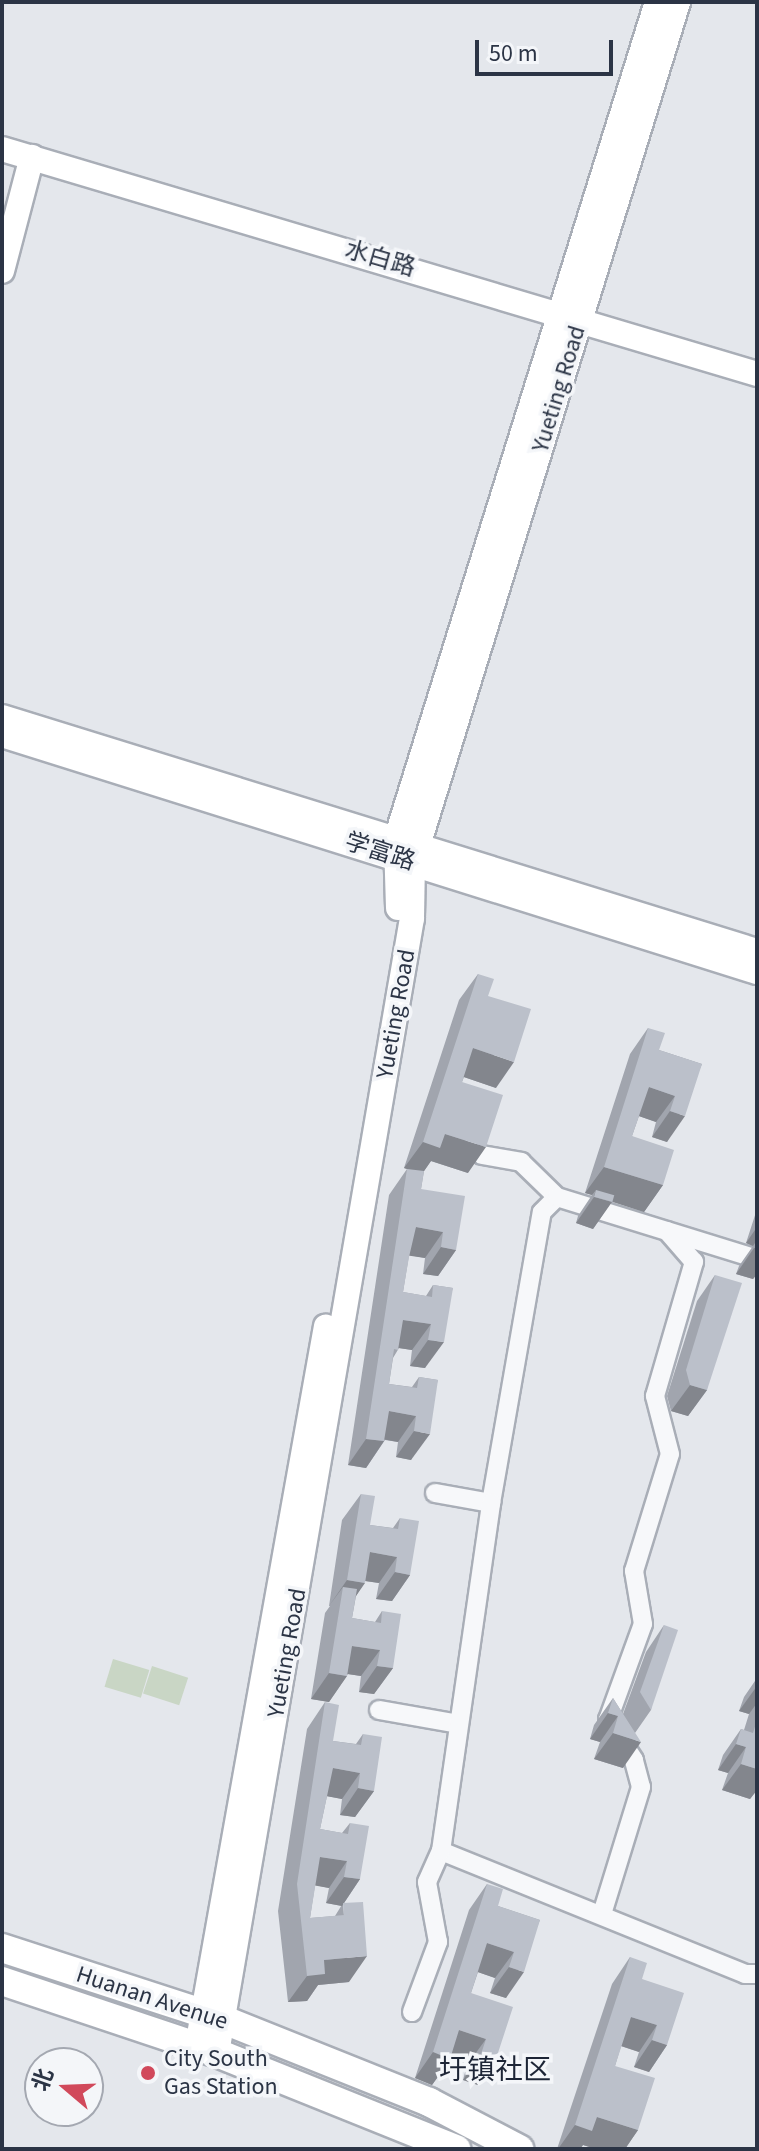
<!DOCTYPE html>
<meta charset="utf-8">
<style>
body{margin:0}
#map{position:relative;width:759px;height:2151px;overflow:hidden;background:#e4e7ec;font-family:"Source Sans 3","Noto Sans SC",sans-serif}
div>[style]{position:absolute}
.green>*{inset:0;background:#c9d6c5;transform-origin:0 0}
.roads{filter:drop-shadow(2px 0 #a9aeb7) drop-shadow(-2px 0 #a9aeb7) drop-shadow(0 2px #a9aeb7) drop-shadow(0 -2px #a9aeb7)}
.street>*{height:18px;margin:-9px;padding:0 9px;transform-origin:9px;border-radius:9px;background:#f7f8fa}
.secondary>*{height:24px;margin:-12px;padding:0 12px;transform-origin:12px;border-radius:12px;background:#fff}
.primary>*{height:28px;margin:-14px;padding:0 14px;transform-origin:14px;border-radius:14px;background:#fff}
.wall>*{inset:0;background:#a1a5ae}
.shaded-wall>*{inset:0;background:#83868d}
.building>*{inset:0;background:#bbc0ca;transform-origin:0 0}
.dots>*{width:22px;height:22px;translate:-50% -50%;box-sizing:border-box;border:4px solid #f4f6f9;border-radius:50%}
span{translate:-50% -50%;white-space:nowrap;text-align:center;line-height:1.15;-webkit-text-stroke:7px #f4f6f9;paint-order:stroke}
.street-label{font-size:24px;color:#2b3445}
.poi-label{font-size:24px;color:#2b3445}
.left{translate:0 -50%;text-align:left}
.quarter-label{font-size:28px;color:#1d2536}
.frame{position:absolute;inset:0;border:4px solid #2b3445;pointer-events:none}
.north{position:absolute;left:24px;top:2047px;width:80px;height:80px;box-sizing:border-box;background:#f4f6f9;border:2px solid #a4a8b1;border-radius:50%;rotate:289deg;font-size:22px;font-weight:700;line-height:32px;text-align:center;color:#2b3445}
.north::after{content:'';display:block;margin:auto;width:28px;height:36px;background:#d1495b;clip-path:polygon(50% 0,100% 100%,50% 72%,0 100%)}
.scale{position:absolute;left:475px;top:40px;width:138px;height:36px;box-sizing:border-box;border:4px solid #2b3445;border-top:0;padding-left:10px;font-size:24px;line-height:28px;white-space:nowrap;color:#2b3445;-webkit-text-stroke:6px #f4f6f9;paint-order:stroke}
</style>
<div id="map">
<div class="green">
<i style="left:113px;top:1659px;width:38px;height:29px;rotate:17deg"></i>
<i style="left:152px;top:1666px;width:38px;height:29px;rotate:18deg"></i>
</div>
<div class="roads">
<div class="street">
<i style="left:482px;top:1155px;width:40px;rotate:10deg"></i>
<i style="left:521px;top:1162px;width:50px;rotate:44.2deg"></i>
<i style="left:435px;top:1493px;width:57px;rotate:10.1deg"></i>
<i style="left:491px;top:1503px;width:295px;rotate:-80.1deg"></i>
<i style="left:542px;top:1212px;width:21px;rotate:-45deg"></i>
<i style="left:557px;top:1197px;width:209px;rotate:17.2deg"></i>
<i style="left:379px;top:1710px;width:80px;rotate:10deg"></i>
<i style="left:441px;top:1851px;width:328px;rotate:22deg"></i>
<i style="left:745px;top:1974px;width:12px"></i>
<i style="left:602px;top:1914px;width:133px;rotate:-72.9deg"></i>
<i style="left:641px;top:1787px;width:28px;rotate:-105deg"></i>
<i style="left:634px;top:1760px;width:48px;rotate:-123deg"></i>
<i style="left:608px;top:1720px;width:102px;rotate:-70deg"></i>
<i style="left:643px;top:1624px;width:54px;rotate:-99.6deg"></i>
<i style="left:634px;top:1571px;width:122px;rotate:-72.9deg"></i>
<i style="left:670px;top:1454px;width:60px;rotate:-104.5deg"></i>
<i style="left:655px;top:1396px;width:140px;rotate:-73.8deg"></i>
<i style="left:694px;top:1262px;width:41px;rotate:-131.1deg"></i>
<i style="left:412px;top:2012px;width:75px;rotate:-69.6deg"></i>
<i style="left:438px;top:1942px;width:61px;rotate:-100.4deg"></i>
<i style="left:427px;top:1882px;width:34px;rotate:-66deg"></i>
<i style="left:441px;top:1851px;width:352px;rotate:-81.8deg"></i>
</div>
<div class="secondary">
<i style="left:2px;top:149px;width:788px;rotate:16.59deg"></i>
<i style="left:2px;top:271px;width:118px;rotate:-75.3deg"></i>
<i style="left:2px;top:717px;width:790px;rotate:17.22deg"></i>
<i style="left:2px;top:735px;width:791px;rotate:17.43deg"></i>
<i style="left:398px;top:908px;width:69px;rotate:-91.7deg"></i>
<i style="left:396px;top:839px;width:877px;rotate:-72.68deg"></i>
<i style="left:197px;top:2046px;width:731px;rotate:-79.84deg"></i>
<i style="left:217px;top:2053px;width:1152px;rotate:-80.25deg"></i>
<i style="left:412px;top:918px;width:56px;rotate:-89deg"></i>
<i style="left:413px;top:862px;width:900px;rotate:-72.87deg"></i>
</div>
<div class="primary">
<i style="left:2px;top:1948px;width:233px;rotate:18deg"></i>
<i style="left:224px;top:2020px;width:221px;rotate:21.8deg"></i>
<i style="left:429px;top:2102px;width:102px;rotate:27.6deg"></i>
<i style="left:2px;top:1981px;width:227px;rotate:18.5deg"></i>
<i style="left:217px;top:2053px;width:258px;rotate:21.9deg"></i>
</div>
</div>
<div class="wall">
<i style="clip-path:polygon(478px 974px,488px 996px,496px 1088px,464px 1077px,462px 1082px,468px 1173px,431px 1161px,424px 1171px,421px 1189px,456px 1250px,438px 1276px,423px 1274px,425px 1258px,409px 1255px,403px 1292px,426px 1296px,433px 1285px,453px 1288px,425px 1368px,410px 1366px,412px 1350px,399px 1348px,393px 1358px,389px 1384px,412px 1387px,419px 1377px,438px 1380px,411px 1460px,396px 1457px,398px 1442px,385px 1440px,366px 1468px,348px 1465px,389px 1195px,407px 1169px,404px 1168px,459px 1000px)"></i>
<i style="clip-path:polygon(648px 1028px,659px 1050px,702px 1064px,667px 1142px,652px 1137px,656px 1122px,639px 1116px,632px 1136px,663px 1185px,644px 1212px,612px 1201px,593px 1229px,576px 1223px,578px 1216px,592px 1195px,585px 1193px,630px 1054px)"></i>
<i style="clip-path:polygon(757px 1209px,757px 1274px,753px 1279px,736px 1274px,739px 1266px,753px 1246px,746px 1243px)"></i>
<i style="clip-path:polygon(715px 1275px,707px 1390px,688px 1416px,671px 1411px,667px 1396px,697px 1301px)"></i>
<i style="clip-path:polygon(361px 1494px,370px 1525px,393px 1528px,400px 1518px,410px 1575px,392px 1601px,376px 1599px,379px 1583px,365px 1581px,356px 1596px,352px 1618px,375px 1622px,382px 1611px,393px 1668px,374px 1694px,359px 1692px,361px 1676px,348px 1674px,329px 1702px,311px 1699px,325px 1613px,330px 1606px,329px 1606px,342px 1520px)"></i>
<i style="clip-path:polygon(664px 1625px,651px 1710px,635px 1733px,623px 1768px,594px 1759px,600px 1742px,590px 1739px,594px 1725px,613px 1698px,623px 1714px,646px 1652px)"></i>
<i style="clip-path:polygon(757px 1678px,757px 1790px,750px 1799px,722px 1790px,728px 1773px,718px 1770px,723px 1755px,741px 1729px,744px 1730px,749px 1714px,739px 1711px,744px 1697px)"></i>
<i style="clip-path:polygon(325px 1702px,333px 1741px,356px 1744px,363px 1734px,374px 1791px,355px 1817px,340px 1815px,342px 1799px,327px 1796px,320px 1829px,342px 1833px,350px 1823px,360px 1879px,342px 1906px,326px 1903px,329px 1888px,315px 1885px,310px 1918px,335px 1916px,343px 1903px,349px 1982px,318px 1985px,307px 2001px,288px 2002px,278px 1911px,307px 1729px)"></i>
<i style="clip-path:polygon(487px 1884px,498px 1906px,540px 1920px,506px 1998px,490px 1993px,495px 1978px,478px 1972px,471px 1993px,496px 2059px,478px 2085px,463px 2080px,467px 2065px,450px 2060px,432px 2085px,415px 2078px,469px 1910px)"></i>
<i style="clip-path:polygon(630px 1957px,642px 1979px,667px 2045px,649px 2072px,634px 2067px,639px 2052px,621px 2046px,615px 2066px,638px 2130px,625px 2149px,596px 2149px,583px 2145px,580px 2149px,557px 2149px,612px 1984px)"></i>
</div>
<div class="shaded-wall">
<i style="clip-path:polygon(473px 1048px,514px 1062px,496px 1088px,455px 1074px)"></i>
<i style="clip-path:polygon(649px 1087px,675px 1096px,656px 1122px,630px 1113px)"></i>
<i style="clip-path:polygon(670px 1111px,685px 1116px,667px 1142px,652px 1137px)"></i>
<i style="clip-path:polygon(445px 1134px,486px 1147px,468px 1173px,431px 1161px,422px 1174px,404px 1168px,423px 1142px)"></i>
<i style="clip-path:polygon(604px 1167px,663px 1185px,644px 1212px,594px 1196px,596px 1190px,592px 1195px,585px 1193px)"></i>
<i style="clip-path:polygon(594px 1197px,612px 1202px,593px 1229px,576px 1223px)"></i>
<i style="clip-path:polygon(416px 1227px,443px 1232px,425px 1258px,398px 1254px)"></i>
<i style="clip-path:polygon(757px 1227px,757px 1247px,757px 1240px,753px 1246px,746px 1243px)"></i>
<i style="clip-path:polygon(441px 1247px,456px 1250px,438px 1276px,423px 1274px)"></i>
<i style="clip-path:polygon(754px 1248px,757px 1248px,757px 1274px,753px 1279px,736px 1274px)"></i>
<i style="clip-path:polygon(403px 1320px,431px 1324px,412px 1350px,385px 1346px)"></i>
<i style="clip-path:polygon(428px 1340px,444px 1342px,425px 1368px,410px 1366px)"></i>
<i style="clip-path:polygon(690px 1385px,707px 1390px,688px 1416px,671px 1411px)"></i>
<i style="clip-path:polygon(389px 1411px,416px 1416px,398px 1442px,371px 1437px)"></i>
<i style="clip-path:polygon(414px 1431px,430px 1434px,411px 1460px,396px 1457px)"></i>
<i style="clip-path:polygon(366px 1439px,384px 1441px,366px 1468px,348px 1465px)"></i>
<i style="clip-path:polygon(370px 1552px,397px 1557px,379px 1583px,352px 1579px)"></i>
<i style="clip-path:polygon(395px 1572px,410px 1575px,392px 1601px,376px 1599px)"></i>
<i style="clip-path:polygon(347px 1580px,365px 1583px,347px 1609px,343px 1587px,329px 1606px)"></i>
<i style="clip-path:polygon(352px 1646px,380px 1650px,361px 1676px,334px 1672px)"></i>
<i style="clip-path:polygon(377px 1666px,393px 1668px,374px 1694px,359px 1692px)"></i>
<i style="clip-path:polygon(329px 1673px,347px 1676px,329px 1702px,311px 1699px)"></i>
<i style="clip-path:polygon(757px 1686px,757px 1703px,749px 1714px,739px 1711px)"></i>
<i style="clip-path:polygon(608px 1713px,618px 1716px,600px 1742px,590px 1739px)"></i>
<i style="clip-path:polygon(613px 1733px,641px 1742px,623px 1768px,594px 1759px)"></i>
<i style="clip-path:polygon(736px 1744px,746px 1747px,728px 1773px,718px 1770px)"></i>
<i style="clip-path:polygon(741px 1764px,757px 1769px,757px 1790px,750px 1799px,722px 1790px)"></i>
<i style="clip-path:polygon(333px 1768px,360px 1773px,342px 1799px,315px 1794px)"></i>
<i style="clip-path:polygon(358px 1788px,374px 1791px,355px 1817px,340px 1815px)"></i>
<i style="clip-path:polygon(320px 1857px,347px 1861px,329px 1888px,301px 1883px)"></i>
<i style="clip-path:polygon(344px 1877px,360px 1879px,342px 1906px,326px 1903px)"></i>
<i style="clip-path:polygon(487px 1943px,514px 1952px,495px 1978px,469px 1969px)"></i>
<i style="clip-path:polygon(367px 1956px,349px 1982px,318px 1985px,307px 2001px,288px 2002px,307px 1976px,324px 1960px)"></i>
<i style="clip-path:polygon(509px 1967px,524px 1972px,506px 1998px,490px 1993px)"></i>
<i style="clip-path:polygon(631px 2017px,657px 2025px,639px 2052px,612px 2043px)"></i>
<i style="clip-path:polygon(459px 2030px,486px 2039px,467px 2065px,450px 2060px,432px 2085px,415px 2078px,433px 2052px)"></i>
<i style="clip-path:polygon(652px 2040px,667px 2045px,649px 2072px,634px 2067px)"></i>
<i style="clip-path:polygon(481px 2054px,496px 2059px,478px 2085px,463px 2080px)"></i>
<i style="clip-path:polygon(597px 2117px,638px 2130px,625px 2149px,596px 2149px,583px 2145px,580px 2149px,558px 2149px,575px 2125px)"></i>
</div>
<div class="building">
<i style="clip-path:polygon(478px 974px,494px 979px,488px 996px,531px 1009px,514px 1062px,473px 1048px,462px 1082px,503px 1095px,486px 1147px,445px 1134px,440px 1148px,423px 1142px)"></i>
<i style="clip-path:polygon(648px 1028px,665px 1033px,659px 1050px,702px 1064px,685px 1116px,670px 1111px,675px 1096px,649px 1087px,632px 1136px,674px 1150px,663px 1185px,604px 1167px)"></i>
<i style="clip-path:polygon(407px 1169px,424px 1171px,421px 1189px,465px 1196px,456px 1250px,441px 1247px,443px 1232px,416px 1227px,409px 1257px,403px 1292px,432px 1297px,433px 1285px,453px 1288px,444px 1342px,428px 1340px,431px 1324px,403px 1320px,398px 1350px,394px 1349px,389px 1384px,417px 1388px,419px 1377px,438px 1380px,430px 1434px,414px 1431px,416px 1416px,389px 1411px,384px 1441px,366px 1439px)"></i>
<i style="left:596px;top:1190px;width:19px;height:7px;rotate:16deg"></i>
<i style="clip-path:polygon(715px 1275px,742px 1283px,707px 1390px,690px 1385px,686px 1370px)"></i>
<i style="clip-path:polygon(361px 1494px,375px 1496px,370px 1525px,398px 1529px,400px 1518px,419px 1521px,410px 1575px,395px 1572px,397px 1557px,370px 1552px,365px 1583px,347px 1580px)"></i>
<i style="clip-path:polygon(343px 1587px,357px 1589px,352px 1618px,381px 1623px,382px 1611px,401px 1614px,393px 1668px,377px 1666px,380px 1650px,352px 1646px,347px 1676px,329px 1673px)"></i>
<i style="clip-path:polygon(664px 1625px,678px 1630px,651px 1710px,640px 1692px)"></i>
<i style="clip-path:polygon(613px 1698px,641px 1742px,613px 1733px,618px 1716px,608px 1713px)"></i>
<i style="clip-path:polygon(325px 1702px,339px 1705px,333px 1741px,361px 1745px,363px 1734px,382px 1737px,374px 1791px,358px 1788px,360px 1773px,333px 1768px,320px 1829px,348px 1834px,350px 1823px,369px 1826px,360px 1879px,344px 1877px,347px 1861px,320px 1857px,310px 1918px,344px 1915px,343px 1903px,363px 1902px,367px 1956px,324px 1960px,325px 1974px,307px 1976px,297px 1884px)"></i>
<i style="clip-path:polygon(757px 1720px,757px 1769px,741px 1764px,746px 1747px,736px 1744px,741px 1729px,753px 1733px)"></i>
<i style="clip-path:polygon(487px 1884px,503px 1889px,498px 1906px,540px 1920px,524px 1972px,509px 1967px,514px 1952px,487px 1943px,471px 1993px,513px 2007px,496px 2059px,481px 2054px,486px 2039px,459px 2030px,450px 2059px,433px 2052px)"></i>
<i style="clip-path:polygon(630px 1957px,647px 1963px,642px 1979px,684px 1993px,667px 2045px,652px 2040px,657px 2025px,631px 2017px,615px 2066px,655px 2078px,638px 2130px,597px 2117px,592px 2131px,575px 2125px)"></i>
</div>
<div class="dots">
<i style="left:148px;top:2073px;background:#d1495b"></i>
</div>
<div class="street-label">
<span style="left:380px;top:259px;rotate:16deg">水白路</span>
<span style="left:559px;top:389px;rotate:-73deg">Yueting Road</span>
<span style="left:380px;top:852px;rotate:18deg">学富路</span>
<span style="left:396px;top:1014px;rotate:-80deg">Yueting Road</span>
<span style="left:287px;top:1653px;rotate:-80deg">Yueting Road</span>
<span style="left:152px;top:1998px;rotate:18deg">Huanan Avenue</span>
</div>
<div class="poi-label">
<span class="left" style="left:164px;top:2073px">City South<br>Gas Station</span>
</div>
<div class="quarter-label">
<span style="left:495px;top:2070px">圩镇社区</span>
</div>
<div class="frame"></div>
<div class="north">北</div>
<div class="scale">50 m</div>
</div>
